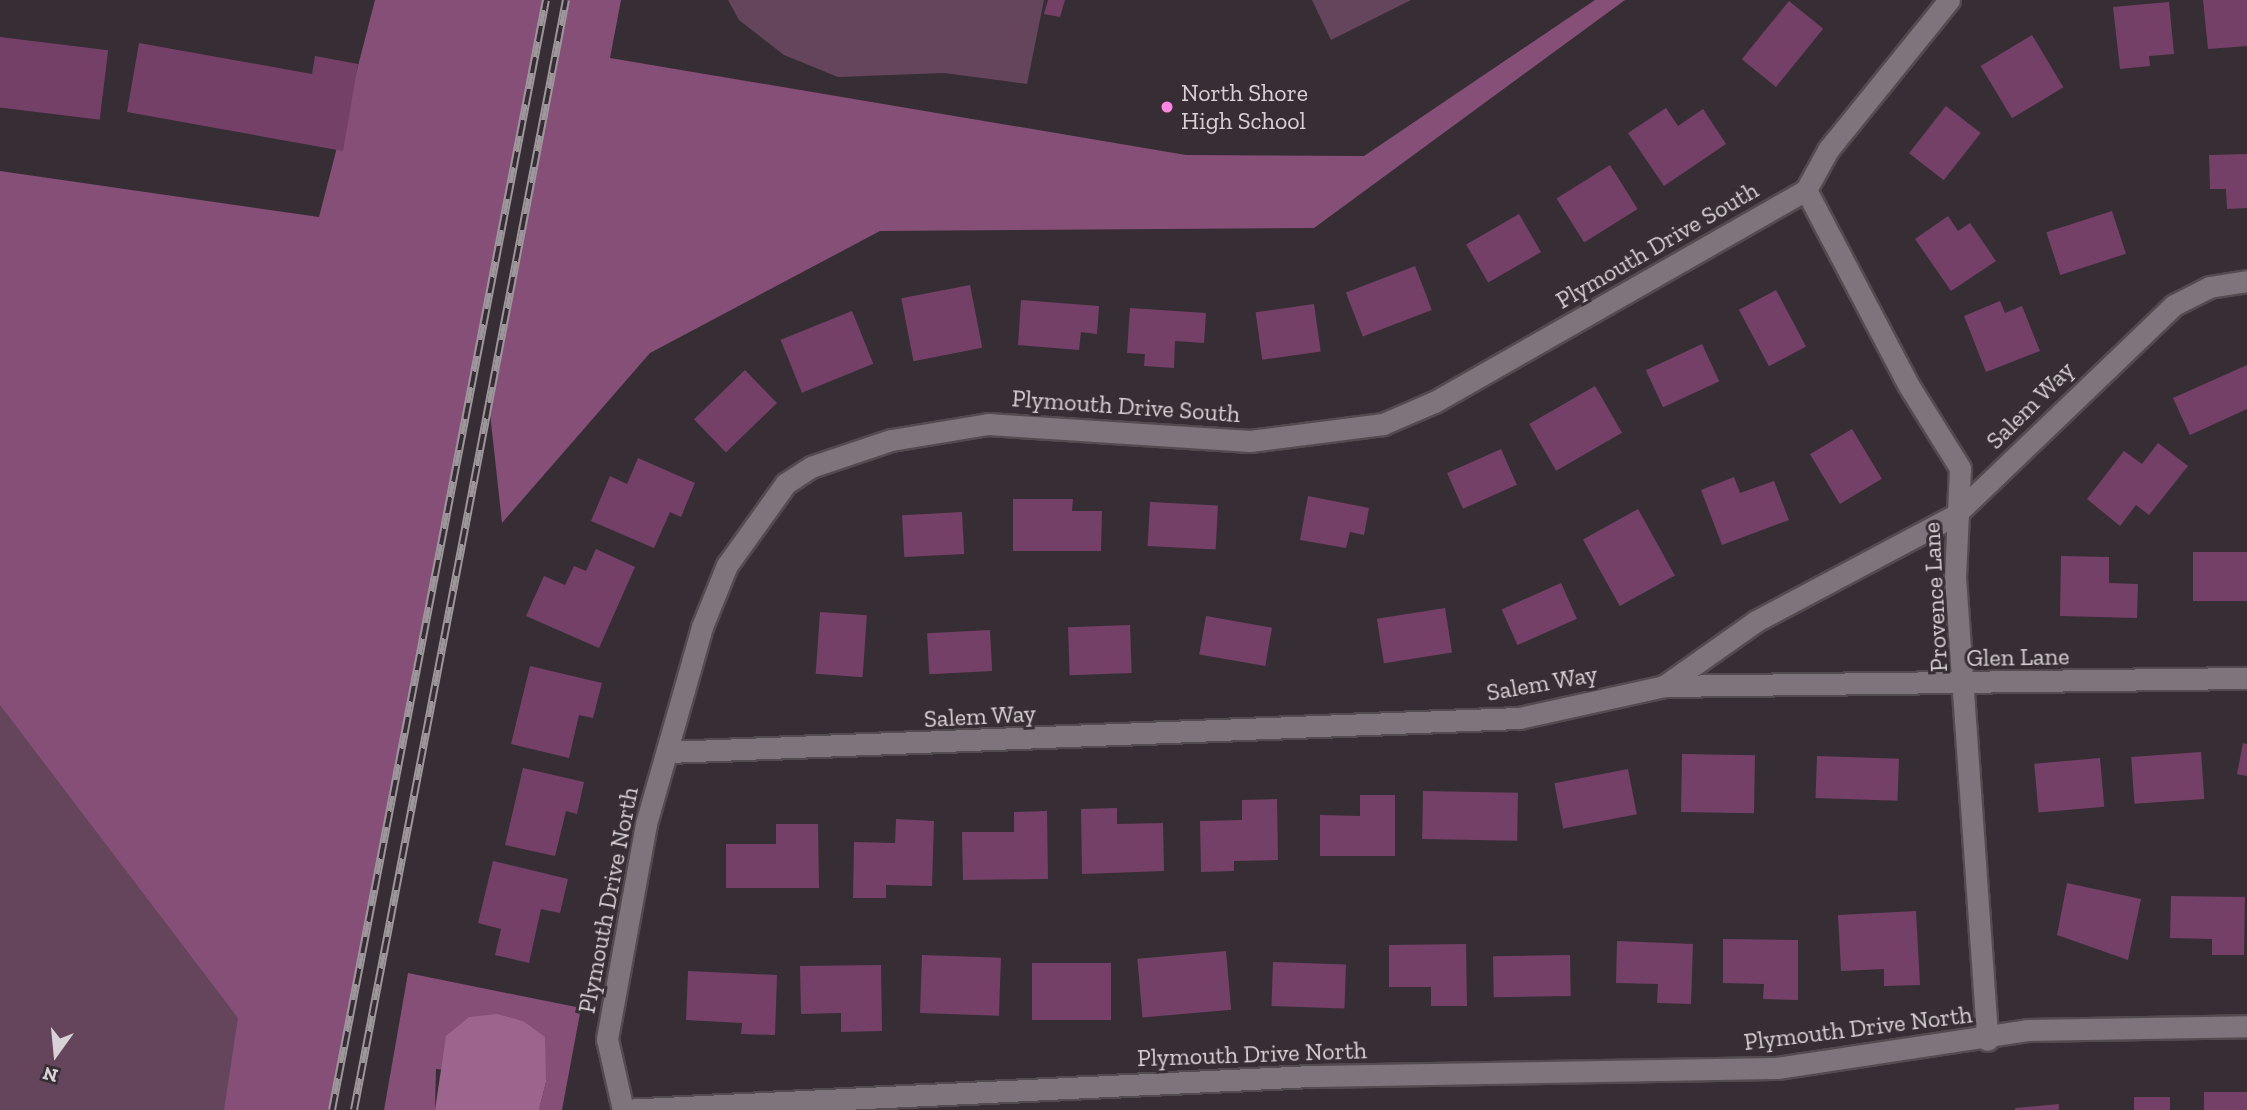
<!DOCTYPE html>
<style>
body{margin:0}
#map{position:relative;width:2247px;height:1110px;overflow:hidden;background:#362e34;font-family:"Zilla Slab",serif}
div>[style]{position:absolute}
.green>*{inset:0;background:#65455c}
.forest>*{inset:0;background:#854f77}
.water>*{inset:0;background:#9d658e}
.building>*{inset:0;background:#744067;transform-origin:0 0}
.roads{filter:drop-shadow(2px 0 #524b4f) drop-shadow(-2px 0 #524b4f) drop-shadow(0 2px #524b4f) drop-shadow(0 -2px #524b4f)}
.minor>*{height:21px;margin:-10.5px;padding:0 10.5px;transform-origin:10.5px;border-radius:10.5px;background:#7e747b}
.rail>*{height:8px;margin-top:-4px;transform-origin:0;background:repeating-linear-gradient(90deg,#362e34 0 16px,#9d969b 0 32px);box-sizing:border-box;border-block:2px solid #9d969b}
.dots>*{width:19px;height:19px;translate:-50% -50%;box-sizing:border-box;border:4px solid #362e34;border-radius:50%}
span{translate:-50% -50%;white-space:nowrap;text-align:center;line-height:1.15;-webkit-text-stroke:6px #362e34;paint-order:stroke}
.poi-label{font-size:24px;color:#d8d2d6}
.left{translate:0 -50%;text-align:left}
.street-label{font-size:24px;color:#d8d2d6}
.north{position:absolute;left:21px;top:1019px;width:70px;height:70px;-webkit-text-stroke:5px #362e34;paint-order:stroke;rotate:195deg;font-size:19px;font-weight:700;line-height:28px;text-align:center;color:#d8d2d6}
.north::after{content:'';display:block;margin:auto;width:24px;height:32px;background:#d8d2d6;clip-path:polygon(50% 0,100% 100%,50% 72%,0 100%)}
</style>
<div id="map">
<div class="green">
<i style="clip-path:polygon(728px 0,1044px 0,1027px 84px,944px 73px,838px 77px,784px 55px,739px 20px)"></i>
<i style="clip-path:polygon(1312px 0,1411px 0,1331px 40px)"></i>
<i style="clip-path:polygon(0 635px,308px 1022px,292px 1110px,0 1110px)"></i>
</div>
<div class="forest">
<i style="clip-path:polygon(375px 0,545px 0,332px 1110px,224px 1110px,238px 1018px,0 705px,0 171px,319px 217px)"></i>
<i style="clip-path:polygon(566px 0,621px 0,610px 58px,1186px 155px,1364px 156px,1595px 0,1625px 0,1314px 228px,880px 231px,650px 353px,502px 523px,489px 404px)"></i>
<i style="clip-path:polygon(408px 973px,581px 1008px,562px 1110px,539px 1110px,546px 1082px,436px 1069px,435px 1110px,384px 1110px)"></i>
</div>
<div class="water">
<i style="clip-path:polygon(497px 1014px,523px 1021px,545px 1037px,546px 1082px,539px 1110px,435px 1110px,446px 1036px,469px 1017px)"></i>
</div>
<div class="building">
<i style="clip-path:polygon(1048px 0,1065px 0,1060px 17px,1044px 14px)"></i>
<i style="clip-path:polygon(2203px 0,2247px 0,2247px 46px,2208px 49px)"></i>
<i style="left:1789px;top:1px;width:44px;height:75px;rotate:39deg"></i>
<i style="clip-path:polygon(2169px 2px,2174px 54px,2149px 56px,2150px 66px,2120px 69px,2113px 7px)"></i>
<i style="left:2032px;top:35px;width:61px;height:60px;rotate:59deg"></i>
<i style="left:0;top:37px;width:109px;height:70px;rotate:7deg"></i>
<i style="clip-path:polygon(139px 43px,312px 74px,315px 56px,358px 64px,343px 151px,127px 112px)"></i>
<i style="left:1946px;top:106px;width:44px;height:60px;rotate:38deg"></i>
<i style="clip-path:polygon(1666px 108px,1678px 126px,1703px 109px,1726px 144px,1664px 186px,1628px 133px)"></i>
<i style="clip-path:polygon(2247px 154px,2247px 208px,2227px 209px,2226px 189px,2210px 189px,2209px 155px)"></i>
<i style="left:1610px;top:165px;width:52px;height:63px;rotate:58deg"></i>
<i style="left:2112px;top:211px;width:45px;height:69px;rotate:72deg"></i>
<i style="left:1519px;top:214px;width:44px;height:61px;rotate:60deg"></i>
<i style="clip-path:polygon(1948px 216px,1958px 231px,1970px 223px,1996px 261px,1951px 291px,1915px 239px)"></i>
<i style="left:1415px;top:266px;width:47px;height:74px;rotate:69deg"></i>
<i style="left:970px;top:285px;width:64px;height:70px;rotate:79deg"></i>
<i style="left:1776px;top:290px;width:64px;height:42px;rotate:62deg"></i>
<i style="clip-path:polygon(1021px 300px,1099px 306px,1097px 334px,1081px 332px,1079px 350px,1018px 345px)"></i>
<i style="clip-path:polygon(2000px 301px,2005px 313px,2022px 306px,2040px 351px,1986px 372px,1964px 316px)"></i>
<i style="left:1314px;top:304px;width:48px;height:59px;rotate:82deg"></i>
<i style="clip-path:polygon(1130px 308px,1206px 313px,1204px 343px,1175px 341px,1174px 368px,1144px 366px,1145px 354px,1127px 353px)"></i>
<i style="left:852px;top:311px;width:57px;height:77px;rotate:68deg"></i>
<i style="left:1702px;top:344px;width:41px;height:62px;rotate:65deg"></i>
<i style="clip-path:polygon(2247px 365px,2247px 409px,2190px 435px,2173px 398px)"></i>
<i style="left:745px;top:370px;width:46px;height:71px;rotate:46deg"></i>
<i style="left:1595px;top:386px;width:54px;height:76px;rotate:60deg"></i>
<i style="left:1852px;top:429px;width:58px;height:49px;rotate:59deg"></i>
<i style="clip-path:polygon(2158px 443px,2188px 466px,2149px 515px,2136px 505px,2120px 526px,2087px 499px,2124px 451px,2142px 464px)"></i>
<i style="left:1501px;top:449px;width:39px;height:59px;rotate:66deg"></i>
<i style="clip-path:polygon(638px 458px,695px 483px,681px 517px,670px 512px,654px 548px,591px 521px,610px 476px,627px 484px)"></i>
<i style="clip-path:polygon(1734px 477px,1740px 493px,1774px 481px,1789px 520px,1722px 545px,1701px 490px)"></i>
<i style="clip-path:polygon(1308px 496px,1369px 508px,1364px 535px,1350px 532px,1346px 548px,1300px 540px)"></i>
<i style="clip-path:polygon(1013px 499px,1073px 499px,1072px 511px,1102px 511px,1101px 551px,1013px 551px)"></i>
<i style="left:1150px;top:502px;width:68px;height:44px;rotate:3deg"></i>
<i style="left:1638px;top:509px;width:76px;height:63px;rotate:61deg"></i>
<i style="left:962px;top:512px;width:42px;height:60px;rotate:87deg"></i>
<i style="clip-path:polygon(596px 549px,635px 567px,599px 648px,526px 616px,544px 576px,565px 585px,574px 566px,586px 571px)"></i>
<i style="left:2247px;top:552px;width:49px;height:54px;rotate:90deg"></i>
<i style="clip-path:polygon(2061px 556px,2109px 557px,2109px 583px,2138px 584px,2137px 618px,2060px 616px)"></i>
<i style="left:1561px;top:583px;width:39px;height:65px;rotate:66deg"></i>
<i style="left:1445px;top:608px;width:45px;height:69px;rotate:81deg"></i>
<i style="left:820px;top:612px;width:47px;height:62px;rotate:4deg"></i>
<i style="left:1206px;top:616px;width:67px;height:39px;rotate:10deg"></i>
<i style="left:1130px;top:625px;width:48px;height:62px;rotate:88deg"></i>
<i style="left:990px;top:630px;width:41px;height:63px;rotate:87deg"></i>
<i style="clip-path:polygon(530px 666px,602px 683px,593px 718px,579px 715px,569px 758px,511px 744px)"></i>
<i style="clip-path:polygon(2243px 743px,2247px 744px,2247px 776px,2237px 774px)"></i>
<i style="left:2201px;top:752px;width:47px;height:70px;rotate:86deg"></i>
<i style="left:1682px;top:754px;width:73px;height:58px;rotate:1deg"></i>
<i style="left:1817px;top:756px;width:82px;height:42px;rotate:2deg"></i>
<i style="left:2100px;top:758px;width:49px;height:66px;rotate:85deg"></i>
<i style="clip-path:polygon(523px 768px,584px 782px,577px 814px,566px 811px,555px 856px,505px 845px)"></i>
<i style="left:1628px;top:769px;width:46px;height:75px;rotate:79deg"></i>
<i style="left:1423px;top:791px;width:95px;height:48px;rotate:1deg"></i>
<i style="clip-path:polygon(1360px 795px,1395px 795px,1395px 856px,1320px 856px,1320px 815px,1360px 816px)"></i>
<i style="clip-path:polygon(1277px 799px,1278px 860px,1234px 861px,1234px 871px,1201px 872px,1200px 821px,1242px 820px,1242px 800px)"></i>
<i style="clip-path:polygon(1117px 808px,1117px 824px,1163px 823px,1164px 871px,1082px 874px,1081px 809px)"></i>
<i style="clip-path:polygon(1047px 811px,1048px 879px,963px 880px,962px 832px,1014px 832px,1014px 812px)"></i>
<i style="clip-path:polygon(896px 819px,934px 821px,932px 886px,886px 885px,886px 898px,853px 898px,854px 842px,895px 843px)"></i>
<i style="clip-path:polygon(776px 824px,818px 824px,819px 888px,726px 888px,726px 844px,776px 844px)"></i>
<i style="clip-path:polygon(493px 861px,568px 879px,560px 913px,541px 909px,529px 963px,495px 955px,501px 929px,478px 923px)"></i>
<i style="clip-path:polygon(2067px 883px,2141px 899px,2128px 960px,2057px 935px)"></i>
<i style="clip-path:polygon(2171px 896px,2245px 897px,2244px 955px,2212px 955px,2212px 939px,2170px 938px)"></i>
<i style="clip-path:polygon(1916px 911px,1920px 985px,1884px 986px,1884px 969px,1841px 971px,1838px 915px)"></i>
<i style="clip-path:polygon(1723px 939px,1798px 940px,1798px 1000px,1763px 999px,1764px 984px,1723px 983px)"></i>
<i style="clip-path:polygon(1617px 941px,1693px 944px,1691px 1004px,1657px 1003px,1658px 984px,1616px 983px)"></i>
<i style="clip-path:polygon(1466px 944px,1467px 1006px,1431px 1006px,1431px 987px,1389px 987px,1389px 945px)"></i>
<i style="left:1226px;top:951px;width:59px;height:89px;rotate:85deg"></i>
<i style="left:922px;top:955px;width:79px;height:58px;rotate:2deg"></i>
<i style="left:1570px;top:955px;width:41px;height:77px;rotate:89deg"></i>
<i style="left:1273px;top:962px;width:73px;height:44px;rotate:2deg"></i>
<i style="left:1032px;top:963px;width:79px;height:57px"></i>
<i style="clip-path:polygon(881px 965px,882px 1031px,841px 1032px,841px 1013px,801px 1014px,800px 966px)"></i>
<i style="clip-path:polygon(688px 971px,777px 975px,775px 1035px,741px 1034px,742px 1023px,686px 1020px)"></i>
<i style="left:2247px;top:1092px;width:18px;height:43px;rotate:90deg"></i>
<i style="left:2134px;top:1097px;width:36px;height:13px"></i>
<i style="clip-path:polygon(2059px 1104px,2059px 1110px,2015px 1110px,2015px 1108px)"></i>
</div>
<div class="roads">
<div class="minor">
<i style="left:1949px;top:0;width:193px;rotate:128.9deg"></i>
<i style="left:1828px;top:150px;width:46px;rotate:118.8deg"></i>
<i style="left:1806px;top:190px;width:428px;rotate:150.3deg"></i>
<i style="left:1434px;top:402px;width:56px;rotate:156.7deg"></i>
<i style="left:1383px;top:424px;width:134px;rotate:172.7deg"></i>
<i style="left:1250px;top:441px;width:263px;rotate:-176.3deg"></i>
<i style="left:988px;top:424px;width:98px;rotate:170.6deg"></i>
<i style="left:891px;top:440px;width:84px;rotate:161.4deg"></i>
<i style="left:811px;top:467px;width:30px;rotate:147deg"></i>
<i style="left:786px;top:483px;width:101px;rotate:125.7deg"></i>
<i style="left:727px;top:565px;width:67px;rotate:112deg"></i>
<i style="left:702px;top:627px;width:205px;rotate:105.9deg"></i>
<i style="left:646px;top:824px;width:219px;rotate:100.3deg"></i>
<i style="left:607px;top:1039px;width:73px;rotate:77.3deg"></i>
<i style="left:623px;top:1110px;width:690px;rotate:-2.83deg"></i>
<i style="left:1312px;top:1076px;width:465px;rotate:-1deg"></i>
<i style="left:1777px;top:1068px;width:253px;rotate:-8.6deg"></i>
<i style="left:2027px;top:1030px;width:220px;rotate:-1deg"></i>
<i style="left:1806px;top:190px;width:221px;rotate:62.3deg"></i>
<i style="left:1909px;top:386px;width:97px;rotate:58.1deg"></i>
<i style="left:1960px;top:468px;width:109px;rotate:92.6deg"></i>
<i style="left:1955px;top:577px;width:464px;rotate:86deg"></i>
<i style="left:1664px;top:686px;width:583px;rotate:-0.79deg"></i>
<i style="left:668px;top:752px;width:852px;rotate:-2.29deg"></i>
<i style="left:1519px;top:718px;width:148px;rotate:-12.4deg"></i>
<i style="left:1664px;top:686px;width:113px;rotate:-35.2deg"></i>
<i style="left:1756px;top:621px;width:225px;rotate:-28deg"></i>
<i style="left:1955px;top:515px;width:303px;rotate:-43.8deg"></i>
<i style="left:2174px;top:305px;width:39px;rotate:-27deg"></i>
<i style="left:2209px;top:287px;width:38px;rotate:-9deg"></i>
</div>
</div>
<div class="rail">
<i style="left:332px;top:1110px;width:1130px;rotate:-79.09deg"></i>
<i style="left:354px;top:1110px;width:1130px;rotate:-79.19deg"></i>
</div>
<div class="dots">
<i style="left:1167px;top:107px;background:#fe86e1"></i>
</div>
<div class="poi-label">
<span class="left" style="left:1181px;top:107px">North Shore<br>High School</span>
</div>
<div class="street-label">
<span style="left:1657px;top:245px;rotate:-30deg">Plymouth Drive South</span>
<span style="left:2030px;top:405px;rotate:-45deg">Salem Way</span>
<span style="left:1126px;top:406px;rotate:4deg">Plymouth Drive South</span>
<span style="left:1935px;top:597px;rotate:-93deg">Provence Lane</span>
<span style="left:2018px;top:657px;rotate:-1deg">Glen Lane</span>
<span style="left:1542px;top:683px;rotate:-10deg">Salem Way</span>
<span style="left:980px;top:716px;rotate:-3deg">Salem Way</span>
<span style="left:608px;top:900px;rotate:-79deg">Plymouth Drive North</span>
<span style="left:1858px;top:1028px;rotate:-7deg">Plymouth Drive North</span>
<span style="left:1252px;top:1054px;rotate:-2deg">Plymouth Drive North</span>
</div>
<div class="north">N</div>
</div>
